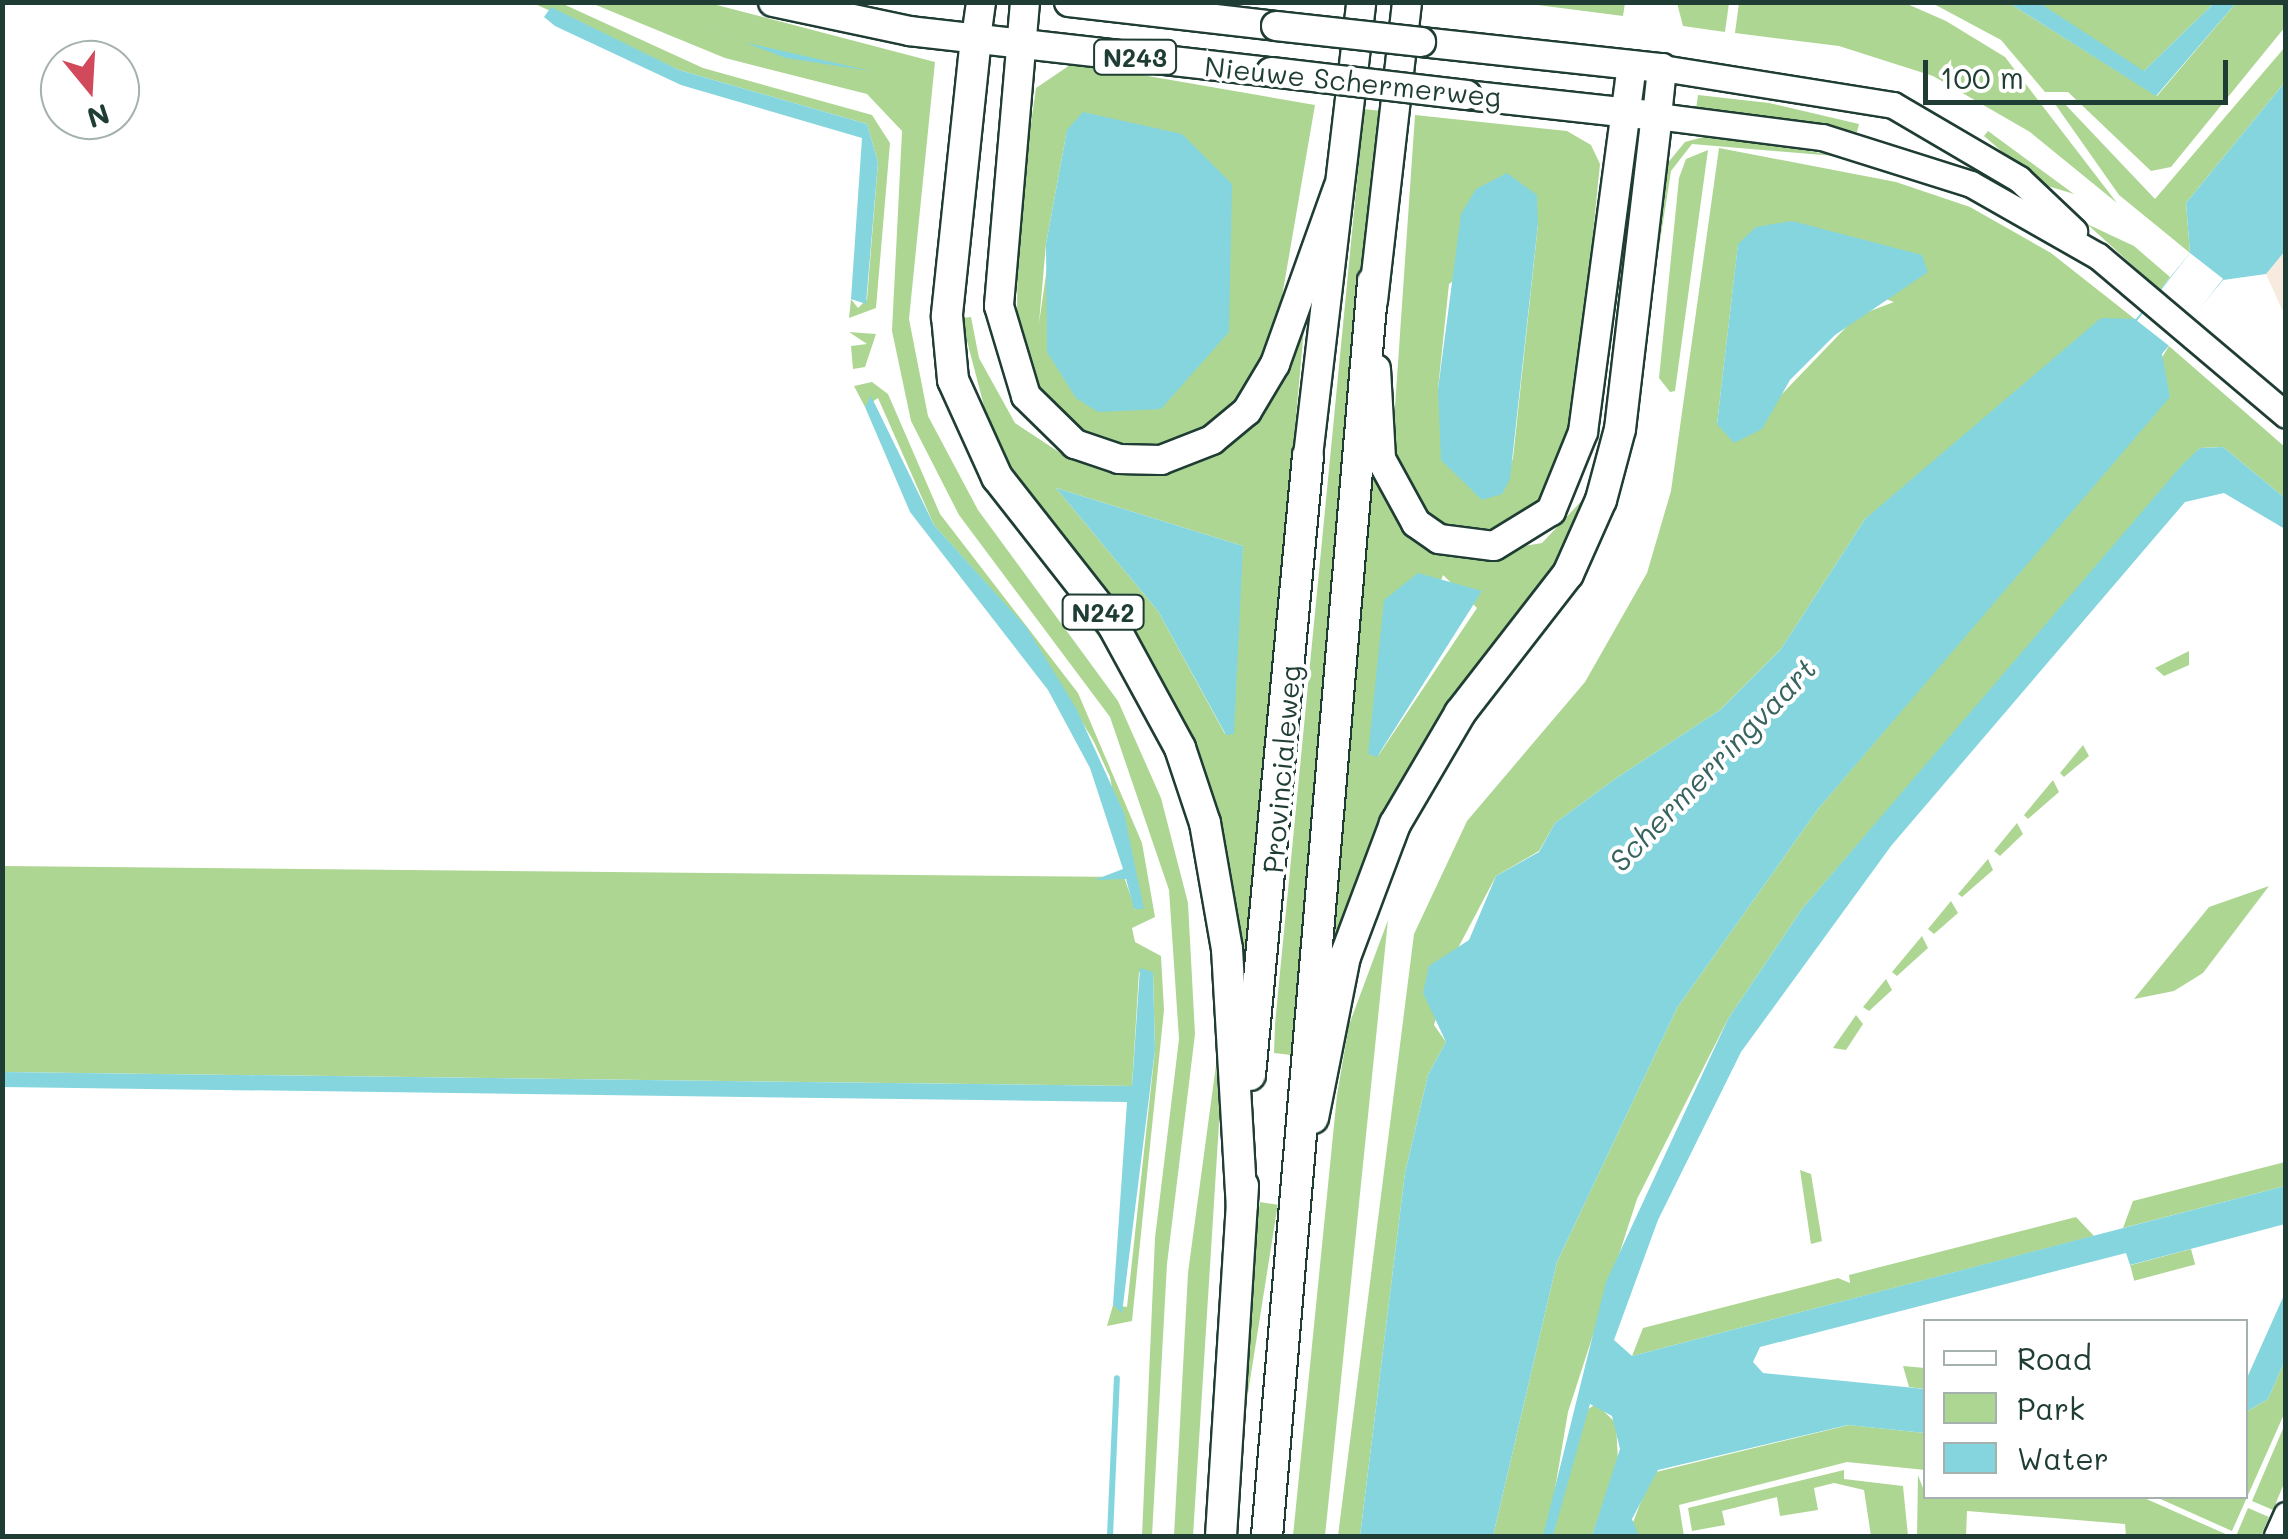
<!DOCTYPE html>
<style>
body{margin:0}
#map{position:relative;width:2288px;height:1539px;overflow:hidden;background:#fff;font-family:Mali,sans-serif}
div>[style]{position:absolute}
.built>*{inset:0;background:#f7ebdf}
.green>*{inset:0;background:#aed693;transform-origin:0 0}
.water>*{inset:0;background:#84d5de}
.pier>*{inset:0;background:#fff;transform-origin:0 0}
.stream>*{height:6px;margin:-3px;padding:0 3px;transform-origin:3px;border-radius:3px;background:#84d5de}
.roads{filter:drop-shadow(2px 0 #1f3d34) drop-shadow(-2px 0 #1f3d34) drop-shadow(0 2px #1f3d34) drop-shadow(0 -2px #1f3d34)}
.tertiary>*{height:22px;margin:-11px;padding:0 11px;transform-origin:11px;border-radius:11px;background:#fff}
.secondary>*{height:25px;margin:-12.5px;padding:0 12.5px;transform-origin:12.5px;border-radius:12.5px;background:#fff}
.primary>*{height:28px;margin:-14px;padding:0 14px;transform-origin:14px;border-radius:14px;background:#fff}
.trunk>*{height:30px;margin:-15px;padding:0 15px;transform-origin:15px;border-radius:15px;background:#fff}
.bridges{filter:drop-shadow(2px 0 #1f3d34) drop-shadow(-2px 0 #1f3d34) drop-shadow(0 2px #1f3d34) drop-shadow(0 -2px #1f3d34)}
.primary-bridge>*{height:28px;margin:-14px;padding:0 14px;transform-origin:14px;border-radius:14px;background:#fff}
span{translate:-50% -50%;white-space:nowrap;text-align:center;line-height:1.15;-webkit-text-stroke:8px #fff;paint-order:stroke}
.shield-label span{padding:2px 8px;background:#fff;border:2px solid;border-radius:8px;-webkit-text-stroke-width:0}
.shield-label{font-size:25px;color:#1f3d34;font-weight:700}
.street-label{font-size:28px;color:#1f3d34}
.water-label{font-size:30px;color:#38635e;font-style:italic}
.frame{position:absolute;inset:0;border:5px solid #1f3d34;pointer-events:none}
.legend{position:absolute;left:1923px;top:1319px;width:325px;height:180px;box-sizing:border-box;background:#fff;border:2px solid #a5b1ae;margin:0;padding:12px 18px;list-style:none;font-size:30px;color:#1f3d34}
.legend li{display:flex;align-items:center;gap:20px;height:50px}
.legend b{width:50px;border:2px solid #a5b1ae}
.north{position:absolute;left:40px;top:40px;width:100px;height:100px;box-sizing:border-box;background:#fff;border:2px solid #a5b1ae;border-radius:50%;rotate:162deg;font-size:28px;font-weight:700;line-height:40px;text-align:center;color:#1f3d34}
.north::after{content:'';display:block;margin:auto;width:35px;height:45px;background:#d1495b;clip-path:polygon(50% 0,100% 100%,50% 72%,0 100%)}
.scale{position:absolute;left:1923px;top:60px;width:305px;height:45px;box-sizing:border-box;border:5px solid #1f3d34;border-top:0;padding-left:12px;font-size:30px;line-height:35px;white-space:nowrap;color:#1f3d34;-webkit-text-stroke:8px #fff;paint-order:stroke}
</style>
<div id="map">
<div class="built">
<i style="clip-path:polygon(2285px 251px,2285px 316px,2266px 274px)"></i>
</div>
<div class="green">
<i style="clip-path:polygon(533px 3px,561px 3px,703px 68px,872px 115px,890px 143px,876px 308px,849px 318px,851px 299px,858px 308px,867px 299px,878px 162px,867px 124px,679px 70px)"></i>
<i style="clip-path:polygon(591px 3px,709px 3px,935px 62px,909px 319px,928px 416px,978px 510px,1118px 701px,1161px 798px,1188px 903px,1195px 1034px,1167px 1264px,1152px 1536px,1142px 1536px,1155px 1238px,1179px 1039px,1169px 890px,1110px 717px,959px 515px,911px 421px,892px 331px,902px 131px,867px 94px,725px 58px)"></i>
<i style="clip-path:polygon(1523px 3px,1625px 2px,1625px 3px,1623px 16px)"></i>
<i style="clip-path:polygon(1677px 3px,1729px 3px,1725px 32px,1683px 26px)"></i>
<i style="clip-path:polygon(1739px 3px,1905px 3px,1946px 21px,2005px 57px,2117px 203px,2030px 132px,1933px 76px,1839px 46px,1735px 33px)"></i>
<i style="clip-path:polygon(1932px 3px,2009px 3px,2157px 96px,2236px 3px,2285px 3px,2285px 27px,2171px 167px,2151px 171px,2068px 92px,2045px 92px,2001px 40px)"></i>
<i style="clip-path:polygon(2038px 3px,2214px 3px,2143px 72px)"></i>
<i style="clip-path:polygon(2285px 47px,2285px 82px,2186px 203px,2190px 253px,2119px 195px,2055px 104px,2063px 102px,2155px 199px)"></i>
<i style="clip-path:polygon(evenodd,1073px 63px,1315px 105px,1273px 349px,1225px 423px,1159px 454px,1086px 443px,1037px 398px,1017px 320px,1018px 216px,1036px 88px,1073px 63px,1067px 130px,1039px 323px,1046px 244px,1067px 130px)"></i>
<i style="clip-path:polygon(1698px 95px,1769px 103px,1859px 124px,1857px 132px,1696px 110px)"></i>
<i style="clip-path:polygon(1364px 109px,1381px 111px,1291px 1055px,1274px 1053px,1275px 1024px)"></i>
<i style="clip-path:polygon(evenodd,1415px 115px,1567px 131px,1591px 145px,1600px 164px,1572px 446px,1552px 496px,1512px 531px,1461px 534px,1423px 516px,1391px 465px,1415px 115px,1538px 224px,1513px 458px,1502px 494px,1438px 389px,1449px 284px,1538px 224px)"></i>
<i style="clip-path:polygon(1988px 131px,2074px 194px,2038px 183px,1984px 136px)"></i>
<i style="clip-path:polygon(1711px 135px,1906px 167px,1975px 200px,1835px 156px,1692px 144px,1671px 171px,1647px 325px,1666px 165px,1685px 142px)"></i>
<i style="clip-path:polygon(evenodd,1719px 148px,1896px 182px,1970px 207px,2051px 253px,2136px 320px,1865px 519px,1781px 649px,1720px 710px,1615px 779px,1555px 823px,1539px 851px,1496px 876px,1458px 948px,1434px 1025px,1446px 1042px,1428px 1075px,1405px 1173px,1360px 1536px,1338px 1536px,1414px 934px,1467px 821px,1585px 682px,1647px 573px,1671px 491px,1719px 148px,1738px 245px,1894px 302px,1857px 316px,1781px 395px,1717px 424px,1738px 245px)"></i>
<i style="clip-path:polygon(1708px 150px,1675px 391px,1670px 392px,1659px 378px,1679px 178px,1686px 159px)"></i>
<i style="clip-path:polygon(946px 157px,938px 305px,958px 415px,997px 487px,1087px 599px,1150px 697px,1201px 827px,1216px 896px,1226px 1012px,1193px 1536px,1174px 1536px,1188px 1273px,1218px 1050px,1210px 895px,1185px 800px,1141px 695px,991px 489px,952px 417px,933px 339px)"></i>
<i style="clip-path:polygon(2087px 224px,2134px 246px,2170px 277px,2160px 290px)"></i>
<i style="clip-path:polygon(evenodd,1306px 306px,1250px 927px,1246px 975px,1239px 974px,1195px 772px,1001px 471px,961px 318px,971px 317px,979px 358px,1015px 423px,1065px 456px,1125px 470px,1223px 442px,1306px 306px,1056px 488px,1243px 546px,1225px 734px,1158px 611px,1056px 488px)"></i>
<i style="clip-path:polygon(849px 332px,876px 334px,865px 367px,853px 369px,851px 346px,867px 344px)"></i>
<i style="clip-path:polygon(2169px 346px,2285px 447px,2285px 498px,2223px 447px,2200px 448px,1802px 909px,1728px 1019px,1637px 1199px,1568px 1412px,1547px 1536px,1493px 1536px,1557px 1262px,1677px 1008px,1818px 809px,2056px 528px)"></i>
<i style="clip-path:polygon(872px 382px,888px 394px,940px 514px,1078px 693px,1142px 843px,1155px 917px,1132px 928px,1135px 942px,1161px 956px,1164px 1010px,1132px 1321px,1107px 1326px,1113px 1305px,1127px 1307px,1155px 1050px,1153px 972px,1139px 972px,1132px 1086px,3px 1072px,3px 866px,1124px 877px,1136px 911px,1110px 777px,1094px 742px,1027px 629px,934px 525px,878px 398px,865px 407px,854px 386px)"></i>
<i style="clip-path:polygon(evenodd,1369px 453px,1397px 519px,1460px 557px,1542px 543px,1588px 494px,1557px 571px,1490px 657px,1327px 995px,1369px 453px,1443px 575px,1477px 608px,1378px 756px,1443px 575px)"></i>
<i style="clip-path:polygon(2189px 651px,2189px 665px,2164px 676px,2155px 668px)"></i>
<i style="clip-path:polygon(2083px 745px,2089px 756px,2064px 777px,2060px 773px)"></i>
<i style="clip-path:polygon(2053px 780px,2059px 792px,2028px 819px,2024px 815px)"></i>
<i style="clip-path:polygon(2017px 823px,2023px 834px,2000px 856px,1994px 851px)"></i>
<i style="clip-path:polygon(1988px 859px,1993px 870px,1962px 897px,1958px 894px)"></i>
<i style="clip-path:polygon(2269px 886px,2203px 973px,2174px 991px,2134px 999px,2209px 907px)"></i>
<i style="clip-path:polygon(1951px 901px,1958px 913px,1934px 934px,1928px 929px)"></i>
<i style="clip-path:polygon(1388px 920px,1325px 1536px,1293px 1536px,1337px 1095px,1349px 1025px)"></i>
<i style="clip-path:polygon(1922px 936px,1928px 948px,1897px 976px,1892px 972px)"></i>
<i style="clip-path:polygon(1886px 979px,1892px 990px,1869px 1011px,1863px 1007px)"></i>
<i style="clip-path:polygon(1856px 1015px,1863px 1024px,1846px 1050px,1833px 1048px)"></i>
<i style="clip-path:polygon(2285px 1162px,2285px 1186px,2123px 1228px,2133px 1201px)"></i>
<i style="clip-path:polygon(1800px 1170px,1811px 1174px,1822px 1241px,1811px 1244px)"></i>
<i style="left:1260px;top:1202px;width:18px;height:335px;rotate:9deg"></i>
<i style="clip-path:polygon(2076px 1217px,2094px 1236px,1632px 1356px,1643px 1328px,1838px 1278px,1850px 1283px,1849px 1275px)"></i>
<i style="left:2191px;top:1249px;width:16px;height:63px;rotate:75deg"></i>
<i style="clip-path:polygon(2285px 1360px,2285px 1412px,2232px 1531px,2156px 1497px,2246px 1496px,2246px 1412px,2268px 1399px)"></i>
<i style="clip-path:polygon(1903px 1366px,1925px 1368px,1925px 1389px,1909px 1387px)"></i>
<i style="clip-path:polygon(1596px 1404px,1616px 1423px,1618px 1461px,1592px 1536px,1553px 1536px,1580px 1414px)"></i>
<i style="clip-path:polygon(2285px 1424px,2285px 1481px,2273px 1510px,2252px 1501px)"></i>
<i style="clip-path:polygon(1849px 1425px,1925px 1433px,1925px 1470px,1847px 1462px,1679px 1505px,1684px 1536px,1639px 1536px,1632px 1525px,1652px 1473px)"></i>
<i style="clip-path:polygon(1844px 1470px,1844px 1479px,1903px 1486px,1908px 1536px,1871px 1536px,1864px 1490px,1834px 1483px,1814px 1488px,1818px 1510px,1780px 1516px,1777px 1497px,1722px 1511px,1725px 1525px,1692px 1531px,1688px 1508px)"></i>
<i style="clip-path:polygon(1918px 1475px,1926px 1496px,2142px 1497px,2230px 1536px,2126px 1536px,2125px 1524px,1967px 1511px,1966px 1536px,1917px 1536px)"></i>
<i style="clip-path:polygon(2248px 1508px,2269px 1517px,2261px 1536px,2236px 1536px)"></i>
</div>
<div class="water">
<i style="clip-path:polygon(639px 3px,743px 42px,871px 71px,786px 58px)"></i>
<i style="clip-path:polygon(2009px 3px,2041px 4px,2144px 71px,2214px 3px,2236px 3px,2156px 96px)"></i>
<i style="clip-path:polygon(551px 7px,679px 70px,867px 124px,878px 162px,866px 304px,851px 299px,862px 138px,681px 85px,555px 26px,544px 17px)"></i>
<i style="clip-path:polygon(2285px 82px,2285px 251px,2266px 274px,2223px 280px,2162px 354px,2170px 397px,1818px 809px,1677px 1008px,1557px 1262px,1493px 1536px,1360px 1536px,1405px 1173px,1428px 1075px,1446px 1042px,1423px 993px,1429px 966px,1469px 940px,1496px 876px,1539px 852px,1555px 823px,1615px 779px,1720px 710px,1781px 649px,1865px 519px,2101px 318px,2136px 319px,2190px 253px,2186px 203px)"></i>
<i style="clip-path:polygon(1083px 112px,1182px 134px,1232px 184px,1229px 332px,1161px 409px,1098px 412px,1076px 398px,1047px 352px,1046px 244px,1067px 130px)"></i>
<i style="clip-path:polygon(1507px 173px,1537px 195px,1538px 224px,1510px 479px,1502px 494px,1482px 500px,1441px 460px,1438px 389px,1461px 214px,1476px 189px)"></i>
<i style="clip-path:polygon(1792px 221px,1922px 255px,1928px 272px,1835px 335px,1790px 380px,1762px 429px,1734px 443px,1717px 424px,1738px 244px,1756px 227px)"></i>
<i style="clip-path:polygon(871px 396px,934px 525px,1027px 628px,1076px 708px,1124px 813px,1144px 909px,1134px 909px,1126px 879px,1094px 880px,1123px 869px,1090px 768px,1048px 690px,910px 512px,865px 407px)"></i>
<i style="clip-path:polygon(2223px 447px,2285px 498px,2285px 529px,2224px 493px,2185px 502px,1891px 846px,1741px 1052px,1658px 1220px,1614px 1340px,1632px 1356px,2285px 1186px,2285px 1224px,2130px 1265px,2126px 1253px,1760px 1347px,1753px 1362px,1763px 1373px,1925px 1389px,1925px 1433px,1848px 1425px,1658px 1470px,1632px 1519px,1639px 1536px,1592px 1536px,1620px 1449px,1612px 1416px,1590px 1404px,1553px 1536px,1543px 1536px,1606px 1282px,1728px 1019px,1802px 909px,2182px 465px,2200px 448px)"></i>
<i style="clip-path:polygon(1056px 488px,1243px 546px,1234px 734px,1226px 735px,1158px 611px)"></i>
<i style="clip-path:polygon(1418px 573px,1482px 591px,1377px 757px,1368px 754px,1384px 600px)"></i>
<i style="clip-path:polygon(1140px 968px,1153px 972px,1155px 1050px,1122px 1313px,1113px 1305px,1127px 1102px,3px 1087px,3px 1072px,1132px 1086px)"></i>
<i style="clip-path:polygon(2285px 1293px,2285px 1360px,2268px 1399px,2246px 1412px,2246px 1380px)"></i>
</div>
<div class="pier">
<i style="left:2190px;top:253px;width:42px;height:86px;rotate:38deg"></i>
</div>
<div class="stream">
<i style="left:1110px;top:1536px;width:158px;rotate:-87.5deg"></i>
</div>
<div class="roads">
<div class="tertiary">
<i style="left:2276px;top:1536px;width:24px;rotate:-66deg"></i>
</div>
<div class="secondary">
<i style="left:1662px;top:68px;width:234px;rotate:9.1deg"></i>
<i style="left:1893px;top:105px;width:146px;rotate:30.4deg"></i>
<i style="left:2019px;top:179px;width:76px;rotate:43.4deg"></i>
<i style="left:1657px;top:116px;width:166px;rotate:7.3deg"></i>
<i style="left:1822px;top:137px;width:156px;rotate:17.5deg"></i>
<i style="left:1971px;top:184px;width:146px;rotate:29.6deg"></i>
<i style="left:2098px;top:256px;width:246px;rotate:40.2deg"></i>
</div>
<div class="primary">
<i style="left:773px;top:2px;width:139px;rotate:12deg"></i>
<i style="left:909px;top:31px;width:364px;rotate:6.5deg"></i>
<i style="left:1025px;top:2px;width:305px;rotate:94.9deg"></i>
<i style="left:999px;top:306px;width:94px;rotate:73.3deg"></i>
<i style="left:1026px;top:396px;width:69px;rotate:44.4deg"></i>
<i style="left:1075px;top:444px;width:46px;rotate:18.8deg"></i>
<i style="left:1119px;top:459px;width:42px;rotate:1.4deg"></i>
<i style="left:1161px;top:460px;width:55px;rotate:-21.4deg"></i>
<i style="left:1212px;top:440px;width:45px;rotate:-39.6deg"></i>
<i style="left:1247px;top:411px;width:55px;rotate:-59.2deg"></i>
<i style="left:1275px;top:364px;width:187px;rotate:-70.3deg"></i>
<i style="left:1069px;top:2px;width:208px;rotate:6.6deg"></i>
<i style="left:976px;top:38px;width:36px;rotate:-82deg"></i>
<i style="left:1421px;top:42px;width:242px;rotate:6.2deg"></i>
<i style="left:1662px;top:68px;width:48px;rotate:95.9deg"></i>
<i style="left:1657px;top:116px;width:191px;rotate:-173.7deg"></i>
<i style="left:1373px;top:301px;width:301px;rotate:-83.5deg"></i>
<i style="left:1376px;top:369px;width:90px;rotate:86.8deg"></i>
<i style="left:1381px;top:459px;width:73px;rotate:61.3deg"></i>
<i style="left:1416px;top:523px;width:28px;rotate:35deg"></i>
<i style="left:1439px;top:539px;width:55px;rotate:7.3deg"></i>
<i style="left:1494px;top:546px;width:67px;rotate:-31.6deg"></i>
<i style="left:1551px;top:511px;width:85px;rotate:-67.9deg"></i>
<i style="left:1583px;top:432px;width:370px;rotate:-82.4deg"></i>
<i style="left:1308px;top:456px;width:457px;rotate:-83.3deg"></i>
</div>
<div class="trunk">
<i style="left:976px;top:38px;width:280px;rotate:96deg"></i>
<i style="left:947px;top:316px;width:64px;rotate:84.6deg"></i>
<i style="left:953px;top:380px;width:107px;rotate:65.6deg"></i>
<i style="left:997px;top:477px;width:188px;rotate:51.9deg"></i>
<i style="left:1113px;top:625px;width:140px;rotate:61.4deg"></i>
<i style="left:1180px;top:748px;width:79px;rotate:71.6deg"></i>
<i style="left:1205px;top:823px;width:128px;rotate:80.1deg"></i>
<i style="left:1227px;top:949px;width:257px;rotate:86.7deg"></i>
<i style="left:1250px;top:1075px;width:622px;rotate:-84.65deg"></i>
<i style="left:1313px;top:1118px;width:164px;rotate:-78.8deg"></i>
<i style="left:1345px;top:957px;width:142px;rotate:-69.4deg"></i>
<i style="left:1395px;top:824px;width:129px;rotate:-59.6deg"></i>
<i style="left:1460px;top:713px;width:176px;rotate:-52.2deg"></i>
<i style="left:1568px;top:574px;width:81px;rotate:-66deg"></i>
<i style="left:1601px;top:500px;width:73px;rotate:-75deg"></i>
<i style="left:1620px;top:429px;width:315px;rotate:-83.3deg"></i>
<i style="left:1221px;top:1536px;width:351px;rotate:-86.4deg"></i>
<i style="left:1267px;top:1536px;width:1259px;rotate:-85.17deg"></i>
</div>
</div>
<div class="bridges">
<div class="primary-bridge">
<i style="left:1276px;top:26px;width:146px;rotate:6.3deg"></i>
<i style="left:1271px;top:72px;width:197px;rotate:6.7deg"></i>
</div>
</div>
<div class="shield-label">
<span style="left:1135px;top:57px">N243</span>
<span style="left:1103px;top:612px">N242</span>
</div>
<div class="street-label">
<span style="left:1353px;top:81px;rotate:6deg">Nieuwe Schermerweg</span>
<span style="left:1281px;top:769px;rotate:-85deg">Provincialeweg</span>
</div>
<div class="water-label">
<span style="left:1712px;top:764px;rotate:-46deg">Schermerringvaart</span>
</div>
<div class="frame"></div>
<ul class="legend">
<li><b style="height:12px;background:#fff"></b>Road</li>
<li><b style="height:28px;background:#aed693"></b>Park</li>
<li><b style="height:28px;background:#84d5de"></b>Water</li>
</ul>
<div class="north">N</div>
<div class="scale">100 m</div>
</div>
